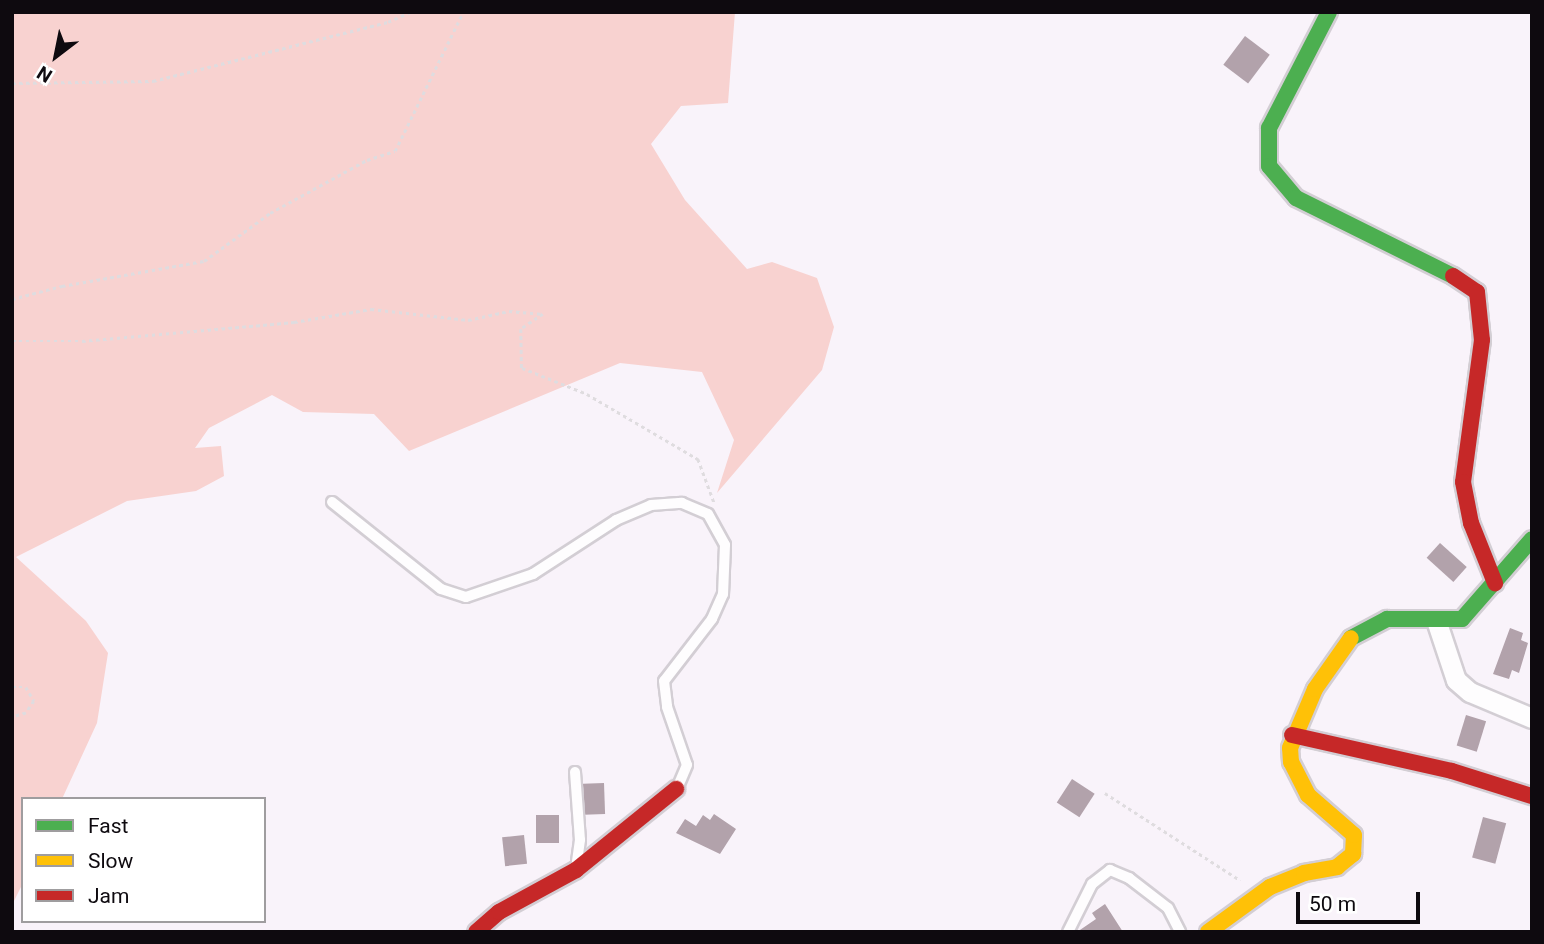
<!DOCTYPE html>
<style>
body{margin:0}
#map{position:relative;width:1544px;height:944px;overflow:hidden;background:#f9f3fa;font-family:Roboto,sans-serif}
div>[style]{position:absolute}
.green>*{inset:0;background:#f8d2d0}
.building>*{inset:0;background:#b2a2ab;transform-origin:0 0}
.path>*{height:2.5px;margin-top:-1.25px;transform-origin:0;background:repeating-linear-gradient(90deg,#dfdcdf 0 3.5px,transparent 0 7px)}
.roads{filter:drop-shadow(2px 0 #d3ced4) drop-shadow(-2px 0 #d3ced4) drop-shadow(0 2px #d3ced4) drop-shadow(0 -2px #d3ced4)}
.lane>*{height:10px;margin:-5px;padding:0 5px;transform-origin:5px;border-radius:5px;background:#fefdfe}
.street>*{height:19px;margin:-9.5px;padding:0 9.5px;transform-origin:9.5px;border-radius:9.5px;background:#fefdfe}
.fast>*{height:16px;margin:-8px;padding:0 8px;transform-origin:8px;border-radius:8px;background:#4caf50}
.slow>*{height:16px;margin:-8px;padding:0 8px;transform-origin:8px;border-radius:8px;background:#ffc107}
.jam>*{height:16px;margin:-8px;padding:0 8px;transform-origin:8px;border-radius:8px;background:#c62828}
span{translate:-50% -50%;white-space:nowrap;text-align:center;line-height:1.15;-webkit-text-stroke:5px #fff;paint-order:stroke}
.frame{position:absolute;inset:0;border:14px solid #0e0a0f;pointer-events:none}
.legend{position:absolute;left:21px;top:797px;width:245px;height:126px;box-sizing:border-box;background:#fff;border:2px solid #9f9d9f;margin:0;padding:9px 12px;list-style:none;font-size:21px;color:#0e0a0f}
.legend li{display:flex;align-items:center;gap:14px;height:35px}
.legend b{width:35px;border:2px solid #9f9d9f}
.north{position:absolute;left:21px;top:21px;width:70px;height:70px;-webkit-text-stroke:5px #fff;paint-order:stroke;rotate:212deg;font-size:19px;font-weight:700;line-height:28px;text-align:center;color:#0e0a0f}
.north::after{content:'';display:block;margin:auto;width:24px;height:32px;background:#0e0a0f;clip-path:polygon(50% 0,100% 100%,50% 72%,0 100%)}
.scale{position:absolute;left:1296px;top:892px;width:124px;height:32px;box-sizing:border-box;border:4px solid #0e0a0f;border-top:0;padding-left:9px;font-size:21px;line-height:24px;white-space:nowrap;color:#0e0a0f;-webkit-text-stroke:5px #fff;paint-order:stroke}
</style>
<div id="map">
<div class="green">
<i style="clip-path:polygon(12px 12px,735px 12px,728px 103px,681px 106px,651px 144px,685px 200px,747px 269px,772px 262px,817px 278px,834px 327px,822px 370px,717px 493px,734px 440px,702px 372px,620px 363px,409px 451px,374px 414px,303px 412px,272px 395px,209px 428px,195px 448px,221px 446px,224px 476px,196px 491px,127px 501px,16px 557px,86px 621px,108px 653px,97px 723px,62px 799px,23px 799px,23px 883px,12px 905px)"></i>
</div>
<div class="building">
<i style="left:1245px;top:36px;width:31px;height:36px;rotate:37deg"></i>
<i style="left:1440px;top:543px;width:36px;height:20px;rotate:42deg"></i>
<i style="clip-path:polygon(1510px 628px,1523px 633px,1521px 640px,1528px 643px,1519px 673px,1512px 670px,1509px 679px,1493px 674px)"></i>
<i style="left:1466px;top:715px;width:21px;height:32px;rotate:17deg"></i>
<i style="left:1072px;top:779px;width:27px;height:28px;rotate:33deg"></i>
<i style="left:604px;top:783px;width:31px;height:21px;rotate:88deg"></i>
<i style="clip-path:polygon(714px 814px,736px 829px,720px 854px,676px 833px,685px 819px,696px 826px,703px 815px,710px 820px)"></i>
<i style="left:536px;top:815px;width:23px;height:28px"></i>
<i style="left:1483px;top:817px;width:24px;height:42px;rotate:15deg"></i>
<i style="left:524px;top:835px;width:29px;height:22px;rotate:84deg"></i>
<i style="clip-path:polygon(1105px 904px,1123px 932px,1077px 932px,1096px 919px,1092px 913px)"></i>
</div>
<div class="path">
<i style="left:12px;top:83px;width:141px;rotate:-0.8deg"></i>
<i style="left:153px;top:81px;width:242px;rotate:-14.1deg"></i>
<i style="left:388px;top:22px;width:24px;rotate:-24deg"></i>
<i style="left:12px;top:299px;width:52px;rotate:-14.6deg"></i>
<i style="left:62px;top:286px;width:144px;rotate:-10deg"></i>
<i style="left:204px;top:261px;width:82px;rotate:-36deg"></i>
<i style="left:270px;top:213px;width:111px;rotate:-28.7deg"></i>
<i style="left:367px;top:160px;width:29px;rotate:-18deg"></i>
<i style="left:395px;top:151px;width:155px;rotate:-63.9deg"></i>
<i style="left:12px;top:341px;width:70px"></i>
<i style="left:82px;top:341px;width:213px;rotate:-5.1deg"></i>
<i style="left:294px;top:322px;width:78px;rotate:-9.6deg"></i>
<i style="left:371px;top:309px;width:98px;rotate:6.5deg"></i>
<i style="left:468px;top:320px;width:42px;rotate:-12.4deg"></i>
<i style="left:509px;top:311px;width:34px;rotate:5deg"></i>
<i style="left:543px;top:314px;width:27px;rotate:146deg"></i>
<i style="left:521px;top:329px;width:39px;rotate:89deg"></i>
<i style="left:522px;top:368px;width:70px;rotate:21.8deg"></i>
<i style="left:587px;top:394px;width:129px;rotate:30.4deg"></i>
<i style="left:698px;top:459px;width:46px;rotate:69.6deg"></i>
<i style="left:12px;top:687px;width:14px"></i>
<i style="left:26px;top:687px;width:16px;rotate:60deg"></i>
<i style="left:34px;top:701px;width:14px;rotate:124deg"></i>
<i style="left:26px;top:713px;width:15px;rotate:164deg"></i>
<i style="left:1105px;top:793px;width:161px;rotate:32.8deg"></i>
</div>
<div class="roads">
<div class="lane">
<i style="left:332px;top:502px;width:139px;rotate:38.6deg"></i>
<i style="left:441px;top:589px;width:26px;rotate:18deg"></i>
<i style="left:466px;top:597px;width:71px;rotate:-18.9deg"></i>
<i style="left:533px;top:574px;width:99px;rotate:-33deg"></i>
<i style="left:616px;top:520px;width:38px;rotate:-23deg"></i>
<i style="left:651px;top:505px;width:31px;rotate:-4deg"></i>
<i style="left:682px;top:503px;width:28px;rotate:23deg"></i>
<i style="left:708px;top:514px;width:35px;rotate:61deg"></i>
<i style="left:725px;top:545px;width:49px;rotate:92.3deg"></i>
<i style="left:723px;top:594px;width:27px;rotate:114deg"></i>
<i style="left:712px;top:619px;width:78px;rotate:127.7deg"></i>
<i style="left:664px;top:681px;width:26px;rotate:83deg"></i>
<i style="left:667px;top:707px;width:61px;rotate:71deg"></i>
<i style="left:687px;top:765px;width:23px;rotate:113deg"></i>
<i style="left:575px;top:772px;width:68px;rotate:85.8deg"></i>
<i style="left:580px;top:840px;width:22px;rotate:98deg"></i>
<i style="left:1068px;top:932px;width:54px;rotate:-63.4deg"></i>
<i style="left:1092px;top:884px;width:23px;rotate:-38deg"></i>
<i style="left:1110px;top:870px;width:21px;rotate:23deg"></i>
<i style="left:1129px;top:878px;width:49px;rotate:37.6deg"></i>
<i style="left:1168px;top:908px;width:27px;rotate:63deg"></i>
</div>
<div class="street">
<i style="left:1436px;top:620px;width:63px;rotate:71.6deg"></i>
<i style="left:1456px;top:680px;width:18px;rotate:41deg"></i>
<i style="left:1470px;top:692px;width:67px;rotate:22.8deg"></i>
</div>
<div class="fast">
<i style="left:1329px;top:12px;width:131px;rotate:117.3deg"></i>
<i style="left:1269px;top:128px;width:38px;rotate:90deg"></i>
<i style="left:1269px;top:166px;width:42px;rotate:49.8deg"></i>
<i style="left:1296px;top:198px;width:175px;rotate:26.4deg"></i>
<i style="left:1351px;top:638px;width:41px;rotate:-27.8deg"></i>
<i style="left:1387px;top:619px;width:75px"></i>
<i style="left:1462px;top:619px;width:106px;rotate:-48.8deg"></i>
</div>
<div class="slow">
<i style="left:1208px;top:932px;width:77px;rotate:-36deg"></i>
<i style="left:1270px;top:887px;width:37px;rotate:-22deg"></i>
<i style="left:1304px;top:873px;width:34px;rotate:-10deg"></i>
<i style="left:1337px;top:867px;width:21px;rotate:-39deg"></i>
<i style="left:1353px;top:854px;width:19px;rotate:-87deg"></i>
<i style="left:1354px;top:835px;width:61px;rotate:-139deg"></i>
<i style="left:1308px;top:795px;width:37px;rotate:-117deg"></i>
<i style="left:1291px;top:762px;width:14px;rotate:-94deg"></i>
<i style="left:1290px;top:748px;width:64px;rotate:-67deg"></i>
<i style="left:1315px;top:689px;width:62px;rotate:-54.8deg"></i>
</div>
<div class="jam">
<i style="left:1453px;top:276px;width:29px;rotate:34deg"></i>
<i style="left:1477px;top:292px;width:48px;rotate:84.1deg"></i>
<i style="left:1482px;top:340px;width:143px;rotate:97.6deg"></i>
<i style="left:1463px;top:482px;width:42px;rotate:79deg"></i>
<i style="left:1471px;top:523px;width:65px;rotate:68.2deg"></i>
<i style="left:1292px;top:735px;width:164px;rotate:12.7deg"></i>
<i style="left:1452px;top:771px;width:84px;rotate:17.4deg"></i>
<i style="left:476px;top:932px;width:30px;rotate:-41deg"></i>
<i style="left:499px;top:912px;width:88px;rotate:-28.6deg"></i>
<i style="left:576px;top:870px;width:129px;rotate:-39deg"></i>
</div>
</div>
<div class="frame"></div>
<ul class="legend">
<li><b style="height:9px;background:#4caf50"></b>Fast</li>
<li><b style="height:9px;background:#ffc107"></b>Slow</li>
<li><b style="height:9px;background:#c62828"></b>Jam</li>
</ul>
<div class="north">N</div>
<div class="scale">50 m</div>
</div>
